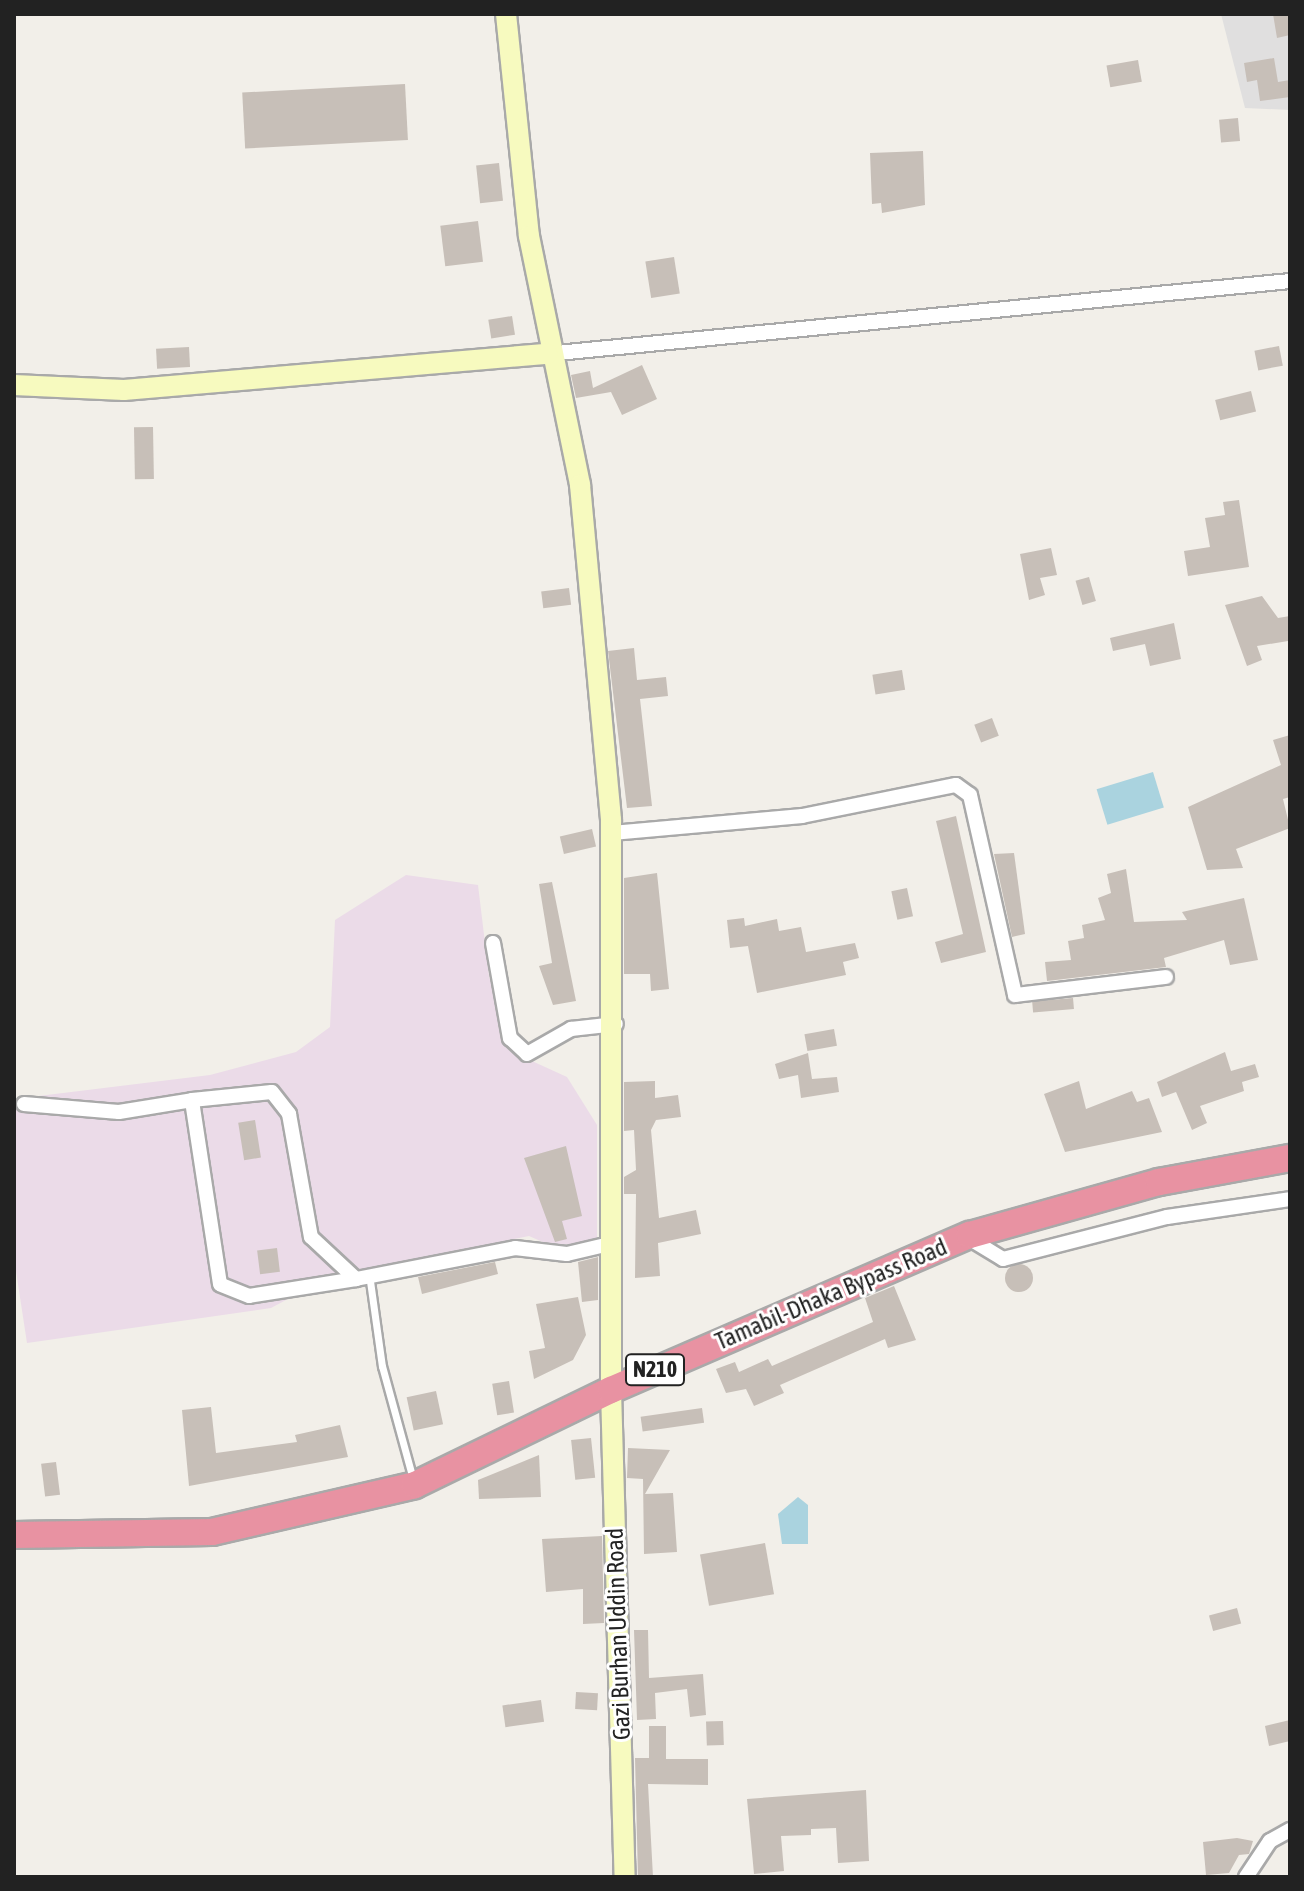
<!DOCTYPE html>
<style>
body{margin:0}
#map{position:relative;width:1304px;height:1891px;overflow:hidden;background:#f2efe9;font-family:"Asap Condensed",sans-serif}
div>[style]{position:absolute}
.residential>*{inset:0;background:#e0dfdf}
.industrial>*{inset:0;background:#ebdbe8}
.water>*{inset:0;background:#aad3df;transform-origin:0 0}
.building>*{inset:0;background:#c7bfb8;transform-origin:0 0}
.round{border-radius:50%}
.roads{filter:drop-shadow(2px 0 #a9a9a9) drop-shadow(-2px 0 #a9a9a9) drop-shadow(0 2px #a9a9a9) drop-shadow(0 -2px #a9a9a9)}
.lane>*{height:7px;margin:-3.5px;padding:0 3.5px;transform-origin:3.5px;border-radius:3.5px;background:#fff}
.street>*{height:14px;margin:-7px;padding:0 7px;transform-origin:7px;border-radius:7px;background:#fff}
.secondary>*{height:20px;margin:-10px;padding:0 10px;transform-origin:10px;border-radius:10px;background:#f7fabf}
.highway>*{height:26px;margin:-13px;padding:0 13px;transform-origin:13px;border-radius:13px;background:#e892a2}
span{translate:-50% -50%;white-space:nowrap;text-align:center;line-height:1.15;-webkit-text-stroke:6px #fff;paint-order:stroke}
.shield-label span{padding:2px 6px;background:#fff;border:2px solid;border-radius:6px;-webkit-text-stroke-width:0}
.shield-label{font-size:22px;color:#222;font-weight:700}
.street-label{font-size:24px;color:#222}
.frame{position:absolute;inset:0;border:16px solid #222;pointer-events:none}
</style>
<div id="map">
<div class="residential">
<i style="clip-path:polygon(1221px 14px,1290px 14px,1290px 110px,1245px 108px)"></i>
</div>
<div class="industrial">
<i style="clip-path:polygon(406px 875px,478px 885px,489px 976px,510px 1051px,567px 1077px,597px 1125px,597px 1241px,552px 1246px,529px 1236px,329px 1277px,271px 1308px,27px 1343px,14px 1258px,14px 1099px,210px 1075px,296px 1052px,330px 1027px,335px 920px)"></i>
</div>
<div class="water">
<i style="left:1153px;top:772px;width:37px;height:59px;rotate:73deg"></i>
<i style="clip-path:polygon(798px 1497px,808px 1505px,808px 1544px,782px 1544px,778px 1514px)"></i>
</div>
<div class="building">
<i style="clip-path:polygon(1273px 14px,1290px 14px,1290px 35px,1277px 38px)"></i>
<i style="clip-path:polygon(1274px 58px,1278px 82px,1290px 80px,1290px 97px,1260px 101px,1257px 80px,1247px 82px,1244px 63px)"></i>
<i style="left:1138px;top:60px;width:22px;height:32px;rotate:80deg"></i>
<i style="left:405px;top:84px;width:56px;height:163px;rotate:87deg"></i>
<i style="left:1238px;top:118px;width:23px;height:19px;rotate:85deg"></i>
<i style="clip-path:polygon(923px 151px,925px 205px,882px 213px,881px 203px,872px 204px,870px 153px)"></i>
<i style="left:499px;top:163px;width:38px;height:23px;rotate:84deg"></i>
<i style="left:478px;top:221px;width:41px;height:38px;rotate:83deg"></i>
<i style="left:674px;top:257px;width:37px;height:29px;rotate:81deg"></i>
<i style="left:512px;top:316px;width:19px;height:24px;rotate:81deg"></i>
<i style="left:1279px;top:346px;width:20px;height:25px;rotate:79deg"></i>
<i style="left:189px;top:347px;width:20px;height:33px;rotate:87deg"></i>
<i style="clip-path:polygon(642px 365px,657px 399px,622px 415px,611px 392px,576px 398px,571px 375px,590px 371px,593px 388px)"></i>
<i style="left:1251px;top:391px;width:21px;height:37px;rotate:76deg"></i>
<i style="left:153px;top:427px;width:52px;height:19px;rotate:89deg"></i>
<i style="clip-path:polygon(1239px 500px,1249px 567px,1188px 576px,1184px 551px,1210px 547px,1205px 518px,1225px 515px,1223px 502px)"></i>
<i style="clip-path:polygon(1051px 548px,1057px 575px,1040px 578px,1045px 595px,1029px 600px,1020px 554px)"></i>
<i style="left:1089px;top:577px;width:25px;height:14px;rotate:74deg"></i>
<i style="left:569px;top:588px;width:17px;height:28px;rotate:83deg"></i>
<i style="clip-path:polygon(1262px 596px,1278px 618px,1290px 616px,1288px 641px,1257px 646px,1262px 660px,1247px 666px,1225px 605px)"></i>
<i style="clip-path:polygon(1174px 623px,1181px 659px,1150px 666px,1145px 644px,1113px 651px,1110px 638px)"></i>
<i style="clip-path:polygon(634px 648px,637px 680px,666px 677px,668px 696px,640px 699px,652px 806px,627px 808px,608px 651px)"></i>
<i style="left:902px;top:670px;width:20px;height:30px;rotate:81deg"></i>
<i style="left:992px;top:718px;width:19px;height:19px;rotate:69deg"></i>
<i style="clip-path:polygon(1290px 735px,1290px 797px,1283px 799px,1290px 828px,1236px 849px,1243px 868px,1207px 870px,1188px 807px,1281px 765px,1273px 740px)"></i>
<i style="clip-path:polygon(956px 816px,986px 952px,941px 963px,935px 942px,963px 934px,936px 821px)"></i>
<i style="left:592px;top:829px;width:18px;height:33px;rotate:77deg"></i>
<i style="clip-path:polygon(1014px 853px,1025px 934px,1012px 937px,994px 854px)"></i>
<i style="clip-path:polygon(1126px 869px,1134px 922px,1187px 920px,1182px 912px,1244px 898px,1258px 960px,1230px 965px,1224px 940px,1164px 958px,1166px 967px,1047px 981px,1045px 962px,1071px 960px,1068px 941px,1084px 938px,1082px 925px,1105px 920px,1098px 898px,1111px 893px,1107px 874px)"></i>
<i style="clip-path:polygon(657px 873px,669px 989px,651px 991px,650px 974px,624px 974px,624px 878px)"></i>
<i style="clip-path:polygon(552px 882px,576px 1001px,553px 1005px,539px 966px,552px 963px,539px 884px)"></i>
<i style="left:907px;top:888px;width:29px;height:16px;rotate:78deg"></i>
<i style="clip-path:polygon(744px 918px,745px 926px,777px 919px,779px 931px,801px 927px,806px 952px,855px 943px,859px 958px,843px 962px,846px 975px,757px 993px,748px 946px,730px 948px,727px 920px)"></i>
<i style="left:1073px;top:998px;width:11px;height:41px;rotate:85deg"></i>
<i style="left:834px;top:1029px;width:17px;height:30px;rotate:80deg"></i>
<i style="clip-path:polygon(1225px 1052px,1231px 1071px,1255px 1064px,1259px 1077px,1242px 1082px,1244px 1091px,1200px 1106px,1207px 1123px,1192px 1130px,1176px 1092px,1162px 1097px,1157px 1082px)"></i>
<i style="clip-path:polygon(808px 1053px,812px 1079px,837px 1077px,839px 1092px,801px 1098px,798px 1075px,779px 1079px,775px 1064px)"></i>
<i style="clip-path:polygon(655px 1081px,655px 1098px,678px 1095px,681px 1117px,656px 1120px,651px 1130px,659px 1218px,696px 1210px,701px 1234px,658px 1243px,660px 1276px,635px 1278px,636px 1194px,624px 1194px,624px 1177px,636px 1170px,634px 1130px,624px 1131px,624px 1082px)"></i>
<i style="clip-path:polygon(1079px 1081px,1086px 1109px,1132px 1091px,1137px 1102px,1149px 1098px,1162px 1132px,1065px 1152px,1044px 1094px)"></i>
<i style="left:255px;top:1120px;width:38px;height:17px;rotate:81deg"></i>
<i style="clip-path:polygon(566px 1146px,582px 1216px,562px 1221px,567px 1239px,555px 1242px,524px 1158px)"></i>
<i style="left:277px;top:1248px;width:24px;height:20px;rotate:83deg"></i>
<i style="clip-path:polygon(598px 1257px,598px 1300px,582px 1302px,578px 1262px)"></i>
<i style="clip-path:polygon(495px 1262px,498px 1274px,422px 1294px,418px 1277px)"></i>
<i class="round" style="left:1005px;top:1264px;width:28px;height:28px"></i>
<i style="clip-path:polygon(894px 1286px,916px 1340px,888px 1348px,885px 1339px,780px 1385px,784px 1393px,754px 1406px,746px 1389px,726px 1393px,716px 1369px,735px 1362px,739px 1372px,768px 1359px,772px 1366px,873px 1322px,865px 1298px)"></i>
<i style="clip-path:polygon(578px 1297px,586px 1335px,573px 1360px,534px 1379px,529px 1351px,545px 1348px,536px 1304px)"></i>
<i style="left:509px;top:1381px;width:32px;height:17px;rotate:81deg"></i>
<i style="left:436px;top:1391px;width:34px;height:30px;rotate:78deg"></i>
<i style="clip-path:polygon(211px 1407px,216px 1453px,297px 1442px,295px 1435px,340px 1425px,348px 1457px,189px 1486px,182px 1410px)"></i>
<i style="left:702px;top:1408px;width:15px;height:62px;rotate:82deg"></i>
<i style="left:591px;top:1438px;width:40px;height:20px;rotate:84deg"></i>
<i style="clip-path:polygon(628px 1448px,670px 1450px,645px 1494px,673px 1493px,677px 1552px,644px 1554px,643px 1479px,627px 1478px)"></i>
<i style="clip-path:polygon(539px 1455px,541px 1497px,479px 1499px,478px 1480px)"></i>
<i style="left:56px;top:1462px;width:33px;height:15px;rotate:83deg"></i>
<i style="clip-path:polygon(602px 1536px,604px 1623px,583px 1624px,583px 1589px,546px 1592px,542px 1539px)"></i>
<i style="left:765px;top:1543px;width:52px;height:66px;rotate:80deg"></i>
<i style="left:1237px;top:1608px;width:16px;height:29px;rotate:75deg"></i>
<i style="clip-path:polygon(634px 1630px,648px 1630px,649px 1678px,703px 1674px,706px 1715px,690px 1717px,687px 1689px,655px 1693px,656px 1719px,637px 1720px)"></i>
<i style="left:576px;top:1692px;width:22px;height:17px;rotate:3deg"></i>
<i style="left:541px;top:1700px;width:22px;height:39px;rotate:82deg"></i>
<i style="clip-path:polygon(1290px 1720px,1290px 1741px,1269px 1746px,1265px 1726px)"></i>
<i style="left:723px;top:1721px;width:24px;height:17px;rotate:88deg"></i>
<i style="clip-path:polygon(649px 1726px,666px 1726px,666px 1759px,708px 1759px,708px 1785px,648px 1784px,653px 1877px,638px 1877px,635px 1758px,649px 1758px)"></i>
<i style="clip-path:polygon(866px 1790px,869px 1861px,838px 1863px,836px 1828px,811px 1829px,811px 1835px,781px 1836px,784px 1871px,754px 1874px,747px 1799px)"></i>
<i style="clip-path:polygon(1237px 1838px,1253px 1841px,1249px 1854px,1239px 1855px,1229px 1873px,1206px 1875px,1203px 1842px)"></i>
</div>
<div class="roads">
<div class="lane">
<i style="left:370px;top:1281px;width:86px;rotate:82deg"></i>
<i style="left:382px;top:1366px;width:117px;rotate:74.7deg"></i>
</div>
<div class="street">
<i style="left:547px;top:354px;width:747px;rotate:-5.61deg"></i>
<i style="left:612px;top:833px;width:191px;rotate:-5.1deg"></i>
<i style="left:802px;top:816px;width:157px;rotate:-11.4deg"></i>
<i style="left:956px;top:785px;width:17px;rotate:36deg"></i>
<i style="left:970px;top:795px;width:205px;rotate:77.3deg"></i>
<i style="left:1015px;top:995px;width:152px;rotate:-6.8deg"></i>
<i style="left:493px;top:943px;width:97px;rotate:79.9deg"></i>
<i style="left:510px;top:1038px;width:23px;rotate:43deg"></i>
<i style="left:527px;top:1054px;width:51px;rotate:-29.6deg"></i>
<i style="left:571px;top:1029px;width:45px;rotate:-6.3deg"></i>
<i style="left:24px;top:1104px;width:95px;rotate:4.8deg"></i>
<i style="left:119px;top:1112px;width:74px;rotate:-9.3deg"></i>
<i style="left:967px;top:1237px;width:42px;rotate:31.4deg"></i>
<i style="left:1003px;top:1259px;width:169px;rotate:-14.4deg"></i>
<i style="left:1167px;top:1217px;width:124px;rotate:-8.3deg"></i>
<i style="left:356px;top:1279px;width:108px;rotate:171deg"></i>
<i style="left:249px;top:1296px;width:31px;rotate:-158deg"></i>
<i style="left:220px;top:1284px;width:186px;rotate:-98.7deg"></i>
<i style="left:192px;top:1100px;width:80px;rotate:-5.7deg"></i>
<i style="left:272px;top:1092px;width:28px;rotate:52deg"></i>
<i style="left:289px;top:1114px;width:125px;rotate:79.9deg"></i>
<i style="left:311px;top:1237px;width:62px;rotate:43deg"></i>
<i style="left:356px;top:1279px;width:162px;rotate:-11deg"></i>
<i style="left:515px;top:1248px;width:52px;rotate:6.6deg"></i>
<i style="left:567px;top:1254px;width:48px;rotate:-13.2deg"></i>
<i style="left:1246px;top:1877px;width:43px;rotate:-56.3deg"></i>
<i style="left:1270px;top:1841px;width:23px;rotate:-29deg"></i>
</div>
<div class="secondary">
<i style="left:506px;top:14px;width:223px;rotate:84.1deg"></i>
<i style="left:529px;top:236px;width:254px;rotate:78.4deg"></i>
<i style="left:580px;top:485px;width:336px;rotate:84.7deg"></i>
<i style="left:611px;top:820px;width:570px;rotate:90deg"></i>
<i style="left:611px;top:1390px;width:487px;rotate:88.4deg"></i>
<i style="left:14px;top:385px;width:110px;rotate:2.6deg"></i>
<i style="left:124px;top:390px;width:425px;rotate:-4.9deg"></i>
</div>
<div class="highway">
<i style="left:14px;top:1535px;width:198px;rotate:-0.9deg"></i>
<i style="left:212px;top:1532px;width:208px;rotate:-13deg"></i>
<i style="left:415px;top:1485px;width:218px;rotate:-25.9deg"></i>
<i style="left:611px;top:1390px;width:391px;rotate:-23.4deg"></i>
<i style="left:970px;top:1235px;width:196px;rotate:-15.7deg"></i>
<i style="left:1159px;top:1182px;width:133px;rotate:-10.4deg"></i>
</div>
</div>
<div class="shield-label">
<span style="left:655px;top:1370px">N210</span>
</div>
<div class="street-label">
<span style="left:831px;top:1294px;rotate:-23deg">Tamabil-Dhaka Bypass Road</span>
<span style="left:618px;top:1634px;rotate:-92deg">Gazi Burhan Uddin Road</span>
</div>
<div class="frame"></div>
</div>
